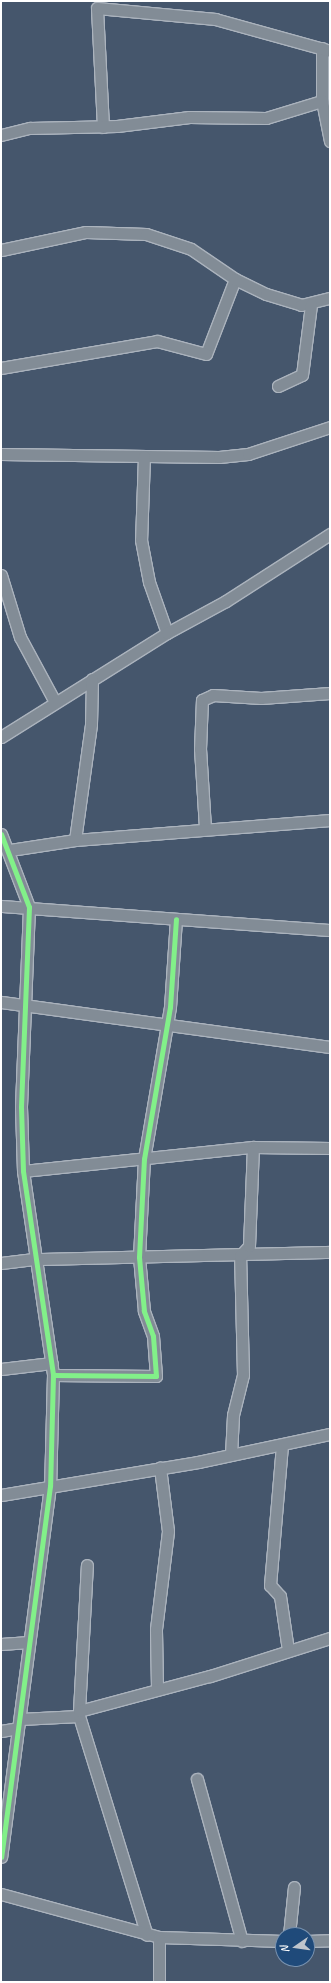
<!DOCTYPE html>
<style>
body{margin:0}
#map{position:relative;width:331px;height:1983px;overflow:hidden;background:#45566c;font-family:Caveat,sans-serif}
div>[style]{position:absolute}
.roads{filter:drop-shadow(1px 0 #abb3bd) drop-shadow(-1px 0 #abb3bd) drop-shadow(0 1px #abb3bd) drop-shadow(0 -1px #abb3bd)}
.minor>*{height:11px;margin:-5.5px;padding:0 5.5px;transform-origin:5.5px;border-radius:5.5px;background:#828c96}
.cycleway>*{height:5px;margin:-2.5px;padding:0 2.5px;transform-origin:2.5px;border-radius:2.5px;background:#82f089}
span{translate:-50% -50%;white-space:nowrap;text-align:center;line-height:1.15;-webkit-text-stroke:3.5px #1f4a7a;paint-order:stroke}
.frame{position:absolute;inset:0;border:2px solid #fff;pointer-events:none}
.north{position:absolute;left:275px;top:1927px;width:40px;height:40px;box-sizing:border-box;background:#1f4a7a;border:1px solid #7992af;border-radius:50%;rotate:257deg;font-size:11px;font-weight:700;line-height:16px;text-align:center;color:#fff}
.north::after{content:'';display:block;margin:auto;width:14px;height:18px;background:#bec4cc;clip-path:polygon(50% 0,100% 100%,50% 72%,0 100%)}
</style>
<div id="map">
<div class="roads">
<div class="minor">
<i style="left:322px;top:48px;width:53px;rotate:90deg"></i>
<i style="left:322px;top:101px;width:41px;rotate:78.7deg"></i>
<i style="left:103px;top:127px;width:119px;rotate:-92.9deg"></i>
<i style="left:97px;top:8px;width:119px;rotate:5.3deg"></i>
<i style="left:215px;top:19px;width:119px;rotate:15.5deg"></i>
<i style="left:1px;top:135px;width:30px;rotate:-14deg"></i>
<i style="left:30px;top:128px;width:87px;rotate:-1.3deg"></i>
<i style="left:117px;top:126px;width:73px;rotate:-7.1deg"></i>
<i style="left:189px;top:117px;width:77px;rotate:0.7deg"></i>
<i style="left:266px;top:118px;width:59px;rotate:-16.9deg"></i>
<i style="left:1px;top:250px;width:87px;rotate:-12deg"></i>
<i style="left:86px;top:232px;width:60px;rotate:1.9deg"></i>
<i style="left:146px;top:234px;width:47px;rotate:18.4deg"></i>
<i style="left:191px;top:249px;width:53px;rotate:34.3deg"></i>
<i style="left:235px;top:279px;width:80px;rotate:111.1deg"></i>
<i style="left:206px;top:354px;width:51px;rotate:-165.1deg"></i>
<i style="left:157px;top:341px;width:158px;rotate:170.2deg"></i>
<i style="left:235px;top:279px;width:34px;rotate:26deg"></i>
<i style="left:266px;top:294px;width:37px;rotate:17deg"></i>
<i style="left:301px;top:305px;width:30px;rotate:-14deg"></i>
<i style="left:278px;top:386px;width:26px;rotate:-25deg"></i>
<i style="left:302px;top:375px;width:71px;rotate:-82.7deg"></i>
<i style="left:1px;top:454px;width:218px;rotate:0.8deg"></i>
<i style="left:219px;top:457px;width:29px;rotate:-6deg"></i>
<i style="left:248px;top:454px;width:86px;rotate:-18.2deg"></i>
<i style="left:144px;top:456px;width:84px;rotate:92deg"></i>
<i style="left:141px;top:540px;width:43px;rotate:79.2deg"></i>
<i style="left:149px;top:582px;width:54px;rotate:70.6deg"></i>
<i style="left:1px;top:575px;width:65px;rotate:73deg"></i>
<i style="left:20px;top:637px;width:74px;rotate:61.7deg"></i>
<i style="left:1px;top:737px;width:196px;rotate:-32.1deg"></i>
<i style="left:167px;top:633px;width:67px;rotate:-28.5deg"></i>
<i style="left:226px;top:601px;width:124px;rotate:-32.8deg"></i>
<i style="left:205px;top:828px;width:79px;rotate:-93.6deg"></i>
<i style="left:200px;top:749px;width:49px;rotate:-87.7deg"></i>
<i style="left:202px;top:700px;width:12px;rotate:-24deg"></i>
<i style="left:213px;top:695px;width:48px;rotate:3.6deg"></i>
<i style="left:261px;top:698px;width:69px;rotate:-4.1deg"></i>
<i style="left:1px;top:834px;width:78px;rotate:69deg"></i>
<i style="left:29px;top:907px;width:200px;rotate:92.3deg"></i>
<i style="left:21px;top:1107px;width:64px;rotate:88.2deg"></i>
<i style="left:23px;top:1171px;width:206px;rotate:81.6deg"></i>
<i style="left:53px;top:1375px;width:111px;rotate:91.5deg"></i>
<i style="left:50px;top:1486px;width:374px;rotate:97.5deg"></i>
<i style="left:75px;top:840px;width:117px;rotate:-82.1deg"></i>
<i style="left:91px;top:724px;width:45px;rotate:-88.7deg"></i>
<i style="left:10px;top:850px;width:66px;rotate:-8.7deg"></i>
<i style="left:75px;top:840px;width:256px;rotate:-4.5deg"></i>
<i style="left:1px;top:906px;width:330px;rotate:4.2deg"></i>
<i style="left:1px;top:1002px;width:332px;rotate:7.8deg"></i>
<i style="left:23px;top:1171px;width:231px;rotate:-6deg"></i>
<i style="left:253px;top:1147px;width:77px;rotate:0.7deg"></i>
<i style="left:1px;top:1263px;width:35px;rotate:-7deg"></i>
<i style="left:36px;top:1259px;width:294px;rotate:-1.4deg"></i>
<i style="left:1px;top:1369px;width:51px;rotate:-6.7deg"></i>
<i style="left:53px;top:1375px;width:103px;rotate:0.6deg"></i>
<i style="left:156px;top:1376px;width:40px;rotate:-94.3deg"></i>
<i style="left:153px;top:1336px;width:27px;rotate:-110deg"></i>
<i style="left:144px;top:1311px;width:54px;rotate:-95.3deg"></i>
<i style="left:139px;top:1257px;width:98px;rotate:-87.1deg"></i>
<i style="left:144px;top:1159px;width:154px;rotate:-80.3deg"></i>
<i style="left:170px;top:1007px;width:88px;rotate:-86.1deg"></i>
<i style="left:282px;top:1445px;width:141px;rotate:94.9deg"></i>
<i style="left:270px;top:1585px;width:15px;rotate:48deg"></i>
<i style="left:280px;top:1596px;width:55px;rotate:81.6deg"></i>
<i style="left:231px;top:1455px;width:40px;rotate:-87.1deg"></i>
<i style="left:233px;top:1415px;width:41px;rotate:-76deg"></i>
<i style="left:243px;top:1375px;width:119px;rotate:-91.4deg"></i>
<i style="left:240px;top:1256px;width:13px;rotate:-48deg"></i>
<i style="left:249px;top:1246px;width:99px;rotate:-87.7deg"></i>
<i style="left:1px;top:1495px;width:200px;rotate:-9.5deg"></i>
<i style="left:198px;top:1462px;width:135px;rotate:-12deg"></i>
<i style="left:1px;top:1644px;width:28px;rotate:-4deg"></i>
<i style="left:157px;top:1688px;width:59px;rotate:-91deg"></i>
<i style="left:156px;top:1629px;width:99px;rotate:-83deg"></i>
<i style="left:168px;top:1531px;width:64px;rotate:-97.2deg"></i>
<i style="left:79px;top:1711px;width:146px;rotate:-86.9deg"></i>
<i style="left:79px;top:1716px;width:229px;rotate:72.8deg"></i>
<i style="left:20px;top:1719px;width:59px;rotate:-2.9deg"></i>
<i style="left:79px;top:1716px;width:5px;rotate:-90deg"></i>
<i style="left:79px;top:1711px;width:136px;rotate:-15deg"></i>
<i style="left:210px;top:1676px;width:126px;rotate:-17.6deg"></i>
<i style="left:1px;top:1731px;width:17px;rotate:-10deg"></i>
<i style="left:197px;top:1779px;width:168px;rotate:74.5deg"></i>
<i style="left:1px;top:1894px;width:164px;rotate:15.2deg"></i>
<i style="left:159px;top:1937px;width:124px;rotate:1.8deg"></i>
<i style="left:289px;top:1935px;width:48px;rotate:-84.1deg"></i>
<i style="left:159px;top:1937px;width:45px;rotate:90deg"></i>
<i style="left:307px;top:1941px;width:23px;rotate:-2deg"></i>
</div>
</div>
<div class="cycleway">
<i style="left:1px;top:834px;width:78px;rotate:69deg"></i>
<i style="left:29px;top:907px;width:200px;rotate:92.3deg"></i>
<i style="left:21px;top:1107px;width:64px;rotate:88.2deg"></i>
<i style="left:23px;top:1171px;width:206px;rotate:81.6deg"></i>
<i style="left:53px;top:1375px;width:111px;rotate:91.5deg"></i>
<i style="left:50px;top:1486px;width:374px;rotate:97.5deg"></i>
<i style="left:53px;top:1375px;width:103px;rotate:0.6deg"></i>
<i style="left:156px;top:1376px;width:40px;rotate:-94.3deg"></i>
<i style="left:153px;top:1336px;width:27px;rotate:-110deg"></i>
<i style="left:144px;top:1311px;width:54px;rotate:-95.3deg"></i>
<i style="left:139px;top:1257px;width:98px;rotate:-87.1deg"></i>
<i style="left:144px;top:1159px;width:154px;rotate:-80.3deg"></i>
<i style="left:170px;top:1007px;width:88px;rotate:-86.1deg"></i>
</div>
<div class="frame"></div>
<div class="north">N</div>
</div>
